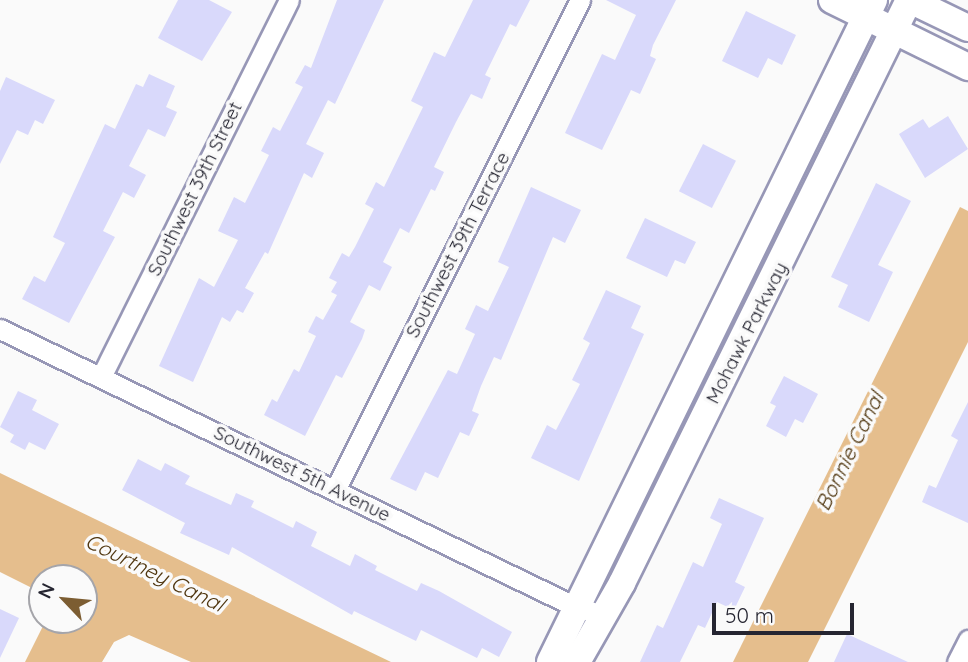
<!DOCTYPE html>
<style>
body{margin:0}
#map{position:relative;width:968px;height:662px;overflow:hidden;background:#fafafa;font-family:Quicksand,sans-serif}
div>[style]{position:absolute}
.water>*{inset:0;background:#e5be8d}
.building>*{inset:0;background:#d9d9fb;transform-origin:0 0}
.roads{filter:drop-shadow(2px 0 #9797b6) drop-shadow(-2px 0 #9797b6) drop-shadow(0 2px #9797b6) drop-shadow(0 -2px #9797b6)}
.street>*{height:19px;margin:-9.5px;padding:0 9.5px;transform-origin:9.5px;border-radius:9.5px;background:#fff}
.secondary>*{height:26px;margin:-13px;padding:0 13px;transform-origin:13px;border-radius:13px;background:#fff}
span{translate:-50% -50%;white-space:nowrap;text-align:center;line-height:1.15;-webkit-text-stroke:7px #fafafa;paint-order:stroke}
.street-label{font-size:19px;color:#252531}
.water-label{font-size:21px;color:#50360f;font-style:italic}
.north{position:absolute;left:28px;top:564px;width:70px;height:70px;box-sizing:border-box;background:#fafafa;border:2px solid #a5a5aa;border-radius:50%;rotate:296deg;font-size:19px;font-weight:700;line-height:28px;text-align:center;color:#252531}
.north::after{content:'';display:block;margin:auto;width:24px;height:32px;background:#7c5d32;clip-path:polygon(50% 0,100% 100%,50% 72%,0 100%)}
.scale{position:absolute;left:712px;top:603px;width:142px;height:32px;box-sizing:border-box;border:4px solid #252531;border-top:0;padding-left:9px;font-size:21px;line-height:24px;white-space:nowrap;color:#252531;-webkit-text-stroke:5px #fafafa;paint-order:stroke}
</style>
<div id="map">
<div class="water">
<i style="clip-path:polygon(960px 207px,968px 211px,968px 342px,808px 662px,733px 662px)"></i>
<i style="clip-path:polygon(0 473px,192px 566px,391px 662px,191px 662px,129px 635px,114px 642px,102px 662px,25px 662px,46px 620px,84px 620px,84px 578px,42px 578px,42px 593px,0 572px)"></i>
</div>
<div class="building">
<i style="clip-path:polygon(178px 0,209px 0,232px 12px,202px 61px,158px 38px)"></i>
<i style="clip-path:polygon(337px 0,384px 0,335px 104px,328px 100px,306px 144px,324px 153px,312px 178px,304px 173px,268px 254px,265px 252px,245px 288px,254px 293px,243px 313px,237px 310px,230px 322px,222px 317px,193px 382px,159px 366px,199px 278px,214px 287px,238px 240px,218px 231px,234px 197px,245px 203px,269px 155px,261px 151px,273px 127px,280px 131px,303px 87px,295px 83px,305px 65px,311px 68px)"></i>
<i style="clip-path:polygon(473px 0,530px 0,516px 27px,510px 24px,485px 75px,491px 78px,482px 99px,471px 94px,456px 122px,434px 167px,444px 172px,435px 191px,431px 189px,409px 233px,400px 228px,383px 262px,392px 267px,380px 291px,369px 285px,350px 322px,365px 330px,362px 339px,342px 378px,336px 375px,305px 436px,264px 415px,272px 399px,277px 402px,294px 369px,299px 372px,316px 336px,308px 332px,316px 316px,323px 320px,337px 295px,331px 292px,337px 282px,329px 278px,342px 253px,349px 257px,355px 247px,374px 209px,365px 204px,376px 182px,384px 187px,423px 107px,411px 101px,434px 52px,445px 57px)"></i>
<i style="clip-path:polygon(606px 0,676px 0,653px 45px,650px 56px,656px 59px,640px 94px,631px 90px,602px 150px,565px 133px,602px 54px,615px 60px,636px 15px)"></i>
<i style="clip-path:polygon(746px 11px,796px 35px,782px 65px,768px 58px,758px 78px,722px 61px)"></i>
<i style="clip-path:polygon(149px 74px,175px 86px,166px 107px,177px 112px,165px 137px,148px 129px,129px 166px,146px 175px,134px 198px,123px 192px,103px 231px,115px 237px,69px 323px,22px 299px,34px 276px,45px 282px,65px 243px,53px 237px,105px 124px,115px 129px,136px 84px,143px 87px)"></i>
<i style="clip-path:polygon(6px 77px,55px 100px,43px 124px,35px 120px,28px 135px,17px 130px,0 164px,0 91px)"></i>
<i style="clip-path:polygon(948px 116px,968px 149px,925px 178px,899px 134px,923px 119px,929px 128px)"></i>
<i style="left:703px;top:144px;width:37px;height:53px;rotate:27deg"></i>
<i style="clip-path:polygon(876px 183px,911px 201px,878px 265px,893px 272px,869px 322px,838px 307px,848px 285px,831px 277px)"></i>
<i style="clip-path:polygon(531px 187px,581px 210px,565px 243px,553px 237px,501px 360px,494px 357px,481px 386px,472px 411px,479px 414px,469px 436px,460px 432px,438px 478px,425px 472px,416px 491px,390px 479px,448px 370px,457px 374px,475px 334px,465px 329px,476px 305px,488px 311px,509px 267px,498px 262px)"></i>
<i style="clip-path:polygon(645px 218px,696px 242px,685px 264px,675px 260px,667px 277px,626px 258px)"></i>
<i style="clip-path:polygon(606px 290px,641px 306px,631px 328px,644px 334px,579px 481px,531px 458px,547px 425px,556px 430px,580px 384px,572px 380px,590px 343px,583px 339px)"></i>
<i style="clip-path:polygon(784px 376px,818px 394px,803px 423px,795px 419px,786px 437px,766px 426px,776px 406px,770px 403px)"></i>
<i style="clip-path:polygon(18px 391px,37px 400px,32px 410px,59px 424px,45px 450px,29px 442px,25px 450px,10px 442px,14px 435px,0 427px)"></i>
<i style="clip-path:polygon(968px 402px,968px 523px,922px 502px,929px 485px,936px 488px,958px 440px,951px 436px)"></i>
<i style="clip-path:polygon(138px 459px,161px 471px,165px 463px,190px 476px,185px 484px,231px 505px,236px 493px,254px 501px,251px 507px,293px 528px,296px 521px,317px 532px,311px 546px,350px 566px,355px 554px,377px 566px,375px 570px,417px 591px,421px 583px,439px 591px,512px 632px,499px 657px,482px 648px,477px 658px,421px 630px,416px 641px,354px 611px,352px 615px,232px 547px,229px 555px,180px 533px,185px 523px,122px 490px)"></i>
<i style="clip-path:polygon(719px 498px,764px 518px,735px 582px,745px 587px,734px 610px,717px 602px,705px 628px,698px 625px,680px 662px,640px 662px,657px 625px,663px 628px,693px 562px,703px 567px,722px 524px,710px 518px)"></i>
<i style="clip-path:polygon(0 609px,19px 618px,0 658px)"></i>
<i style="clip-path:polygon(847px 634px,908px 662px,834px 662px)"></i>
</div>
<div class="roads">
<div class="street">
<i style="left:0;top:329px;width:637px;rotate:25.76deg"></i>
<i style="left:574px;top:606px;width:33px;rotate:18deg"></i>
<i style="left:101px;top:377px;width:421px;rotate:-63.5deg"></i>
<i style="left:335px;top:490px;width:548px;rotate:-63.43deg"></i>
<i style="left:957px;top:662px;width:25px;rotate:-63deg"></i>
</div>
<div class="secondary">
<i style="left:832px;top:0;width:152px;rotate:26.2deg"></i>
<i style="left:910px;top:0;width:64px;rotate:25.8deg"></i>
<i style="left:550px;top:662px;width:737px;rotate:-63.92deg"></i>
<i style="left:577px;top:662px;width:91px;rotate:-60.3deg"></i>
<i style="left:622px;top:583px;width:650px;rotate:-63.79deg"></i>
</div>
</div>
<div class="street-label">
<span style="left:195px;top:189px;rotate:-64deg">Southwest 39th Street</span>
<span style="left:458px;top:245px;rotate:-63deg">Southwest 39th Terrace</span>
<span style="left:747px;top:333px;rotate:-63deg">Mohawk Parkway</span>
<span style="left:302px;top:474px;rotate:26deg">Southwest 5th Avenue</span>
</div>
<div class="water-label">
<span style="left:849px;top:451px;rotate:-64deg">Bonnie Canal</span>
<span style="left:155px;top:572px;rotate:26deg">Courtney Canal</span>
</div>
<div class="north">N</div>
<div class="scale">50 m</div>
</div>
